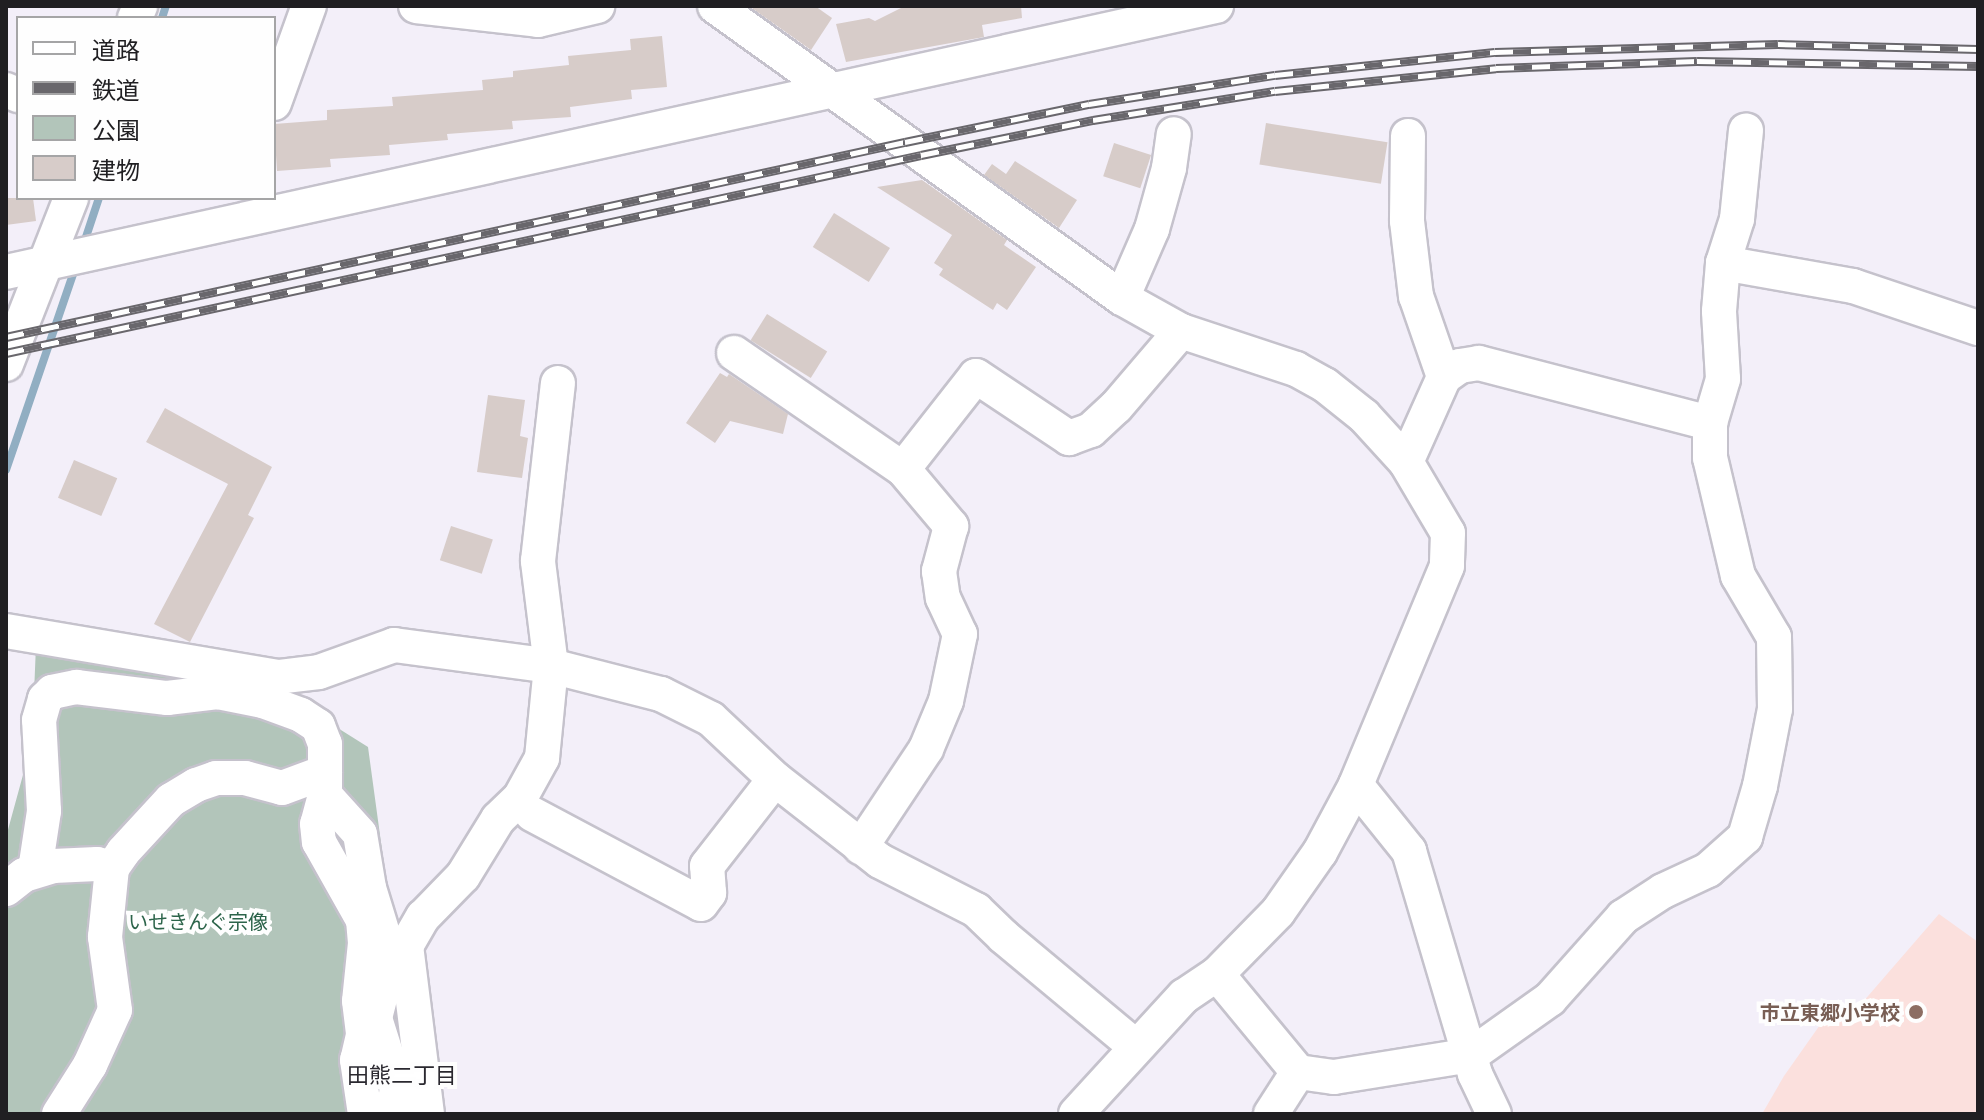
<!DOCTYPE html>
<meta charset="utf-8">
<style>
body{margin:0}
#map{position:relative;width:1984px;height:1120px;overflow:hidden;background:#f3eff9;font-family:Ubuntu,"Noto Sans JP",sans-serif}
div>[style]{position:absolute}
.education>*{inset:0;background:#fbe0dd}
.green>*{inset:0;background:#b2c5ba}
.stream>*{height:8px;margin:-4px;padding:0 4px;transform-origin:4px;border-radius:4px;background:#91aec2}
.building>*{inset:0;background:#d7ccc9;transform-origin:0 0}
.roads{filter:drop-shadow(2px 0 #c5c2cc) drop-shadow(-2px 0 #c5c2cc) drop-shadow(0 2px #c5c2cc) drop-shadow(0 -2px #c5c2cc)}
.minor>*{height:34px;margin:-17px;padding:0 17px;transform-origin:17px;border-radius:17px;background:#fff}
.rail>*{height:9px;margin-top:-4.5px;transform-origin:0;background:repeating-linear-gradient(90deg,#fefefe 0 18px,#69676c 0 36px);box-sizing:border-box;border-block:2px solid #69676c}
.dots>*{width:22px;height:22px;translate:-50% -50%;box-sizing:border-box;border:4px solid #fefefe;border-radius:50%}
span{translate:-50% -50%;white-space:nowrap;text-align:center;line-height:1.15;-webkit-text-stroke:8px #fefefe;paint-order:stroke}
.park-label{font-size:20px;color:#2c644a}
.education-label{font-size:20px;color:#785e54;font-weight:700}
.right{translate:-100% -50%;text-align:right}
.neighbourhood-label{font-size:22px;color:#2a282f}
.frame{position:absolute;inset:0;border:8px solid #201f22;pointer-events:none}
.legend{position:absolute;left:16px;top:16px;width:260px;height:184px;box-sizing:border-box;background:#fefefe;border:2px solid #a5a5a6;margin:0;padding:10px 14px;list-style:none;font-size:24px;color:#201f22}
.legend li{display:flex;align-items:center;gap:16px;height:40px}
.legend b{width:40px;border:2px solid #a5a5a6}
</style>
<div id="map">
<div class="education">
<i style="clip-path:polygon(1939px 914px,1978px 942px,1978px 1114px,1762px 1114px,1784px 1076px,1834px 1005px,1849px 1018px)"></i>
</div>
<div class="green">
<i style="clip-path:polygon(36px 645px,274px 688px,368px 747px,418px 1114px,6px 1114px,6px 837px,32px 742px)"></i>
</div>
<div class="stream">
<i style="left:162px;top:18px;width:13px;rotate:-72deg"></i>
<i style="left:83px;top:246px;width:51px;rotate:-71.6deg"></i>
<i style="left:6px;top:470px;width:216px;rotate:-71.1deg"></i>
</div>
<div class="building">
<i style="clip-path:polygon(749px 6px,815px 6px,832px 18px,811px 50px)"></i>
<i style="clip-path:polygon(905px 6px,1021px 6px,1022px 18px,982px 25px,984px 37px,846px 62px,836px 24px,869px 18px,875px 21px)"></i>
<i style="clip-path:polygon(662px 36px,667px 87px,631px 90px,632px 99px,570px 107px,571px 117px,512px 121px,513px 129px,447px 134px,448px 140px,389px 145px,390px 155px,330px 159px,331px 167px,277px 171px,274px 124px,327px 120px,327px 110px,393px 106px,392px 97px,483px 90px,482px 80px,513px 77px,513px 71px,569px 65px,568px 56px,631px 50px,630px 39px)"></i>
<i style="left:1266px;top:123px;width:123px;height:42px;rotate:9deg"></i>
<i style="left:1114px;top:143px;width:39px;height:35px;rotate:18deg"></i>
<i style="clip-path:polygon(1015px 161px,1077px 200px,1059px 228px,984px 175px,992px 164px,1006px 174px)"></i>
<i style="clip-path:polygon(922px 180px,1007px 240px,1004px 245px,1036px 267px,1007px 310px,997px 303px,993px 310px,939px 275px,943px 269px,934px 263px,952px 235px,877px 187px)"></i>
<i style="clip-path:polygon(6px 198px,33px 198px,36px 221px,6px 225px)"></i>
<i style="left:834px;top:213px;width:66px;height:40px;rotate:32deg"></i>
<i style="left:767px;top:314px;width:71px;height:31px;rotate:32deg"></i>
<i style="clip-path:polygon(720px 373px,727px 377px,729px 374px,788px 414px,783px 434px,730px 421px,715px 443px,686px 423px)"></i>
<i style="clip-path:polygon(488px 395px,525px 400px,520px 436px,528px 438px,522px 478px,477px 472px)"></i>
<i style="clip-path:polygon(165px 408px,272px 467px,248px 515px,254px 518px,190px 642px,154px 624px,228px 484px,146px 442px)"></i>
<i style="left:74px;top:460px;width:47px;height:41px;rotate:23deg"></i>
<i style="left:451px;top:526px;width:44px;height:36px;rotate:18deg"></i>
</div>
<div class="roads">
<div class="minor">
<i style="left:416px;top:6px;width:123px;rotate:6.5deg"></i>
<i style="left:538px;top:20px;width:61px;rotate:-13.3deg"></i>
<i style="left:715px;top:6px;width:501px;rotate:35.66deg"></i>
<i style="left:1122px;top:298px;width:68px;rotate:29.2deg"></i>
<i style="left:1181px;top:331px;width:121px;rotate:18.3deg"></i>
<i style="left:1296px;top:369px;width:33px;rotate:29deg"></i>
<i style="left:1325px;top:385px;width:50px;rotate:38.5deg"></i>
<i style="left:1364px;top:416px;width:62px;rotate:47.6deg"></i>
<i style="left:1406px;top:462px;width:82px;rotate:59.4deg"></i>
<i style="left:1448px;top:533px;width:33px;rotate:92deg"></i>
<i style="left:1447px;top:566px;width:237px;rotate:112.6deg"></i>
<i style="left:1356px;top:785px;width:76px;rotate:118.2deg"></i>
<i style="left:1320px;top:852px;width:73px;rotate:125deg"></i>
<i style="left:1278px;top:912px;width:87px;rotate:134.5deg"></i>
<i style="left:1217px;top:974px;width:40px;rotate:146deg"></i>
<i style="left:1184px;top:996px;width:160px;rotate:132.5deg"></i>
<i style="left:135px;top:18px;width:13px;rotate:-67deg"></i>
<i style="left:6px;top:90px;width:13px;rotate:23deg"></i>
<i style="left:274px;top:103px;width:103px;rotate:-70.2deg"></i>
<i style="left:1408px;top:136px;width:85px;rotate:90.7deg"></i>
<i style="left:1407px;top:221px;width:76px;rotate:83.2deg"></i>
<i style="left:1416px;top:296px;width:86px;rotate:70.9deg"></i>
<i style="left:1723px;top:263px;width:132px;rotate:10deg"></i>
<i style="left:1853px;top:286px;width:132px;rotate:18.6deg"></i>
<i style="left:6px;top:272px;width:1239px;rotate:-12.4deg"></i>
<i style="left:1122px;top:298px;width:75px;rotate:-66.5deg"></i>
<i style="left:1152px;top:229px;width:63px;rotate:-74.4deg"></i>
<i style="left:1169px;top:168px;width:34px;rotate:-82deg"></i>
<i style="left:734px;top:353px;width:205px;rotate:34.5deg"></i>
<i style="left:903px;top:469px;width:75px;rotate:49.9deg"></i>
<i style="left:951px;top:526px;width:47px;rotate:104.9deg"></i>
<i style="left:939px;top:571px;width:27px;rotate:82deg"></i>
<i style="left:943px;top:598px;width:40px;rotate:65deg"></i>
<i style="left:960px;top:634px;width:68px;rotate:101.8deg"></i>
<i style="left:946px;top:701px;width:52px;rotate:112.6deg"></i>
<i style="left:926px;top:749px;width:118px;rotate:123.6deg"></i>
<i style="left:6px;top:364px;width:178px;rotate:-68.6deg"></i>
<i style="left:1406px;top:462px;width:93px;rotate:-65.9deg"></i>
<i style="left:1444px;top:377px;width:19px;rotate:-35deg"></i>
<i style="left:1460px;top:366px;width:19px;rotate:-9deg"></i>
<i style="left:1479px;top:363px;width:239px;rotate:14.6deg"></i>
<i style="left:903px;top:469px;width:118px;rotate:-51.9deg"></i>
<i style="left:976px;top:376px;width:112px;rotate:33.7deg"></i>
<i style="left:1069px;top:438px;width:23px;rotate:-20deg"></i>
<i style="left:1091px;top:430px;width:34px;rotate:-43deg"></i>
<i style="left:1116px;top:407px;width:100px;rotate:-49.5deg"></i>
<i style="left:6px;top:631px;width:276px;rotate:9.6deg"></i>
<i style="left:278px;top:677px;width:41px;rotate:-7deg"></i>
<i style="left:319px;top:672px;width:80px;rotate:-19.8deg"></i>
<i style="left:394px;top:645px;width:158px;rotate:7.6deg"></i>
<i style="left:551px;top:666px;width:114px;rotate:14.3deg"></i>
<i style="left:661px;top:694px;width:56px;rotate:26.6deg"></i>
<i style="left:711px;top:719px;width:88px;rotate:43.2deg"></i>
<i style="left:775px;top:779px;width:133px;rotate:38deg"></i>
<i style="left:880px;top:861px;width:108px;rotate:27deg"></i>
<i style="left:976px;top:910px;width:39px;rotate:44deg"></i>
<i style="left:1004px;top:937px;width:170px;rotate:39.8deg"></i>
<i style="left:224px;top:669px;width:24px;rotate:105deg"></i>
<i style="left:218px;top:692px;width:46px;rotate:11.3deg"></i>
<i style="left:263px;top:701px;width:40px;rotate:20.2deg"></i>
<i style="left:301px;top:715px;width:20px;rotate:33deg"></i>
<i style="left:318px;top:726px;width:19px;rotate:69deg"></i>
<i style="left:325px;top:744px;width:51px;rotate:90deg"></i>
<i style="left:325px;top:795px;width:30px;rotate:105deg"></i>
<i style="left:317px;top:824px;width:18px;rotate:84deg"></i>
<i style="left:319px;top:842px;width:90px;rotate:60.6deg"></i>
<i style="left:363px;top:920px;width:23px;rotate:85deg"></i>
<i style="left:365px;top:943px;width:58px;rotate:95.9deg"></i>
<i style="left:359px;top:1001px;width:34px;rotate:83deg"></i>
<i style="left:363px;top:1035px;width:26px;rotate:103deg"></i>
<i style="left:357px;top:1060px;width:55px;rotate:81.6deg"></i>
<i style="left:1356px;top:785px;width:85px;rotate:51.2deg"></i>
<i style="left:1409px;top:851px;width:233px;rotate:73.5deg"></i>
<i style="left:1475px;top:1074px;width:44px;rotate:64.6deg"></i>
<i style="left:325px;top:795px;width:52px;rotate:48.1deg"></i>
<i style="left:360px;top:834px;width:55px;rotate:80.5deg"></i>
<i style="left:369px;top:888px;width:62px;rotate:73deg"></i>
<i style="left:387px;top:947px;width:32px;rotate:94deg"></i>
<i style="left:385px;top:979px;width:40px;rotate:104.4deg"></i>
<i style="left:375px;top:1018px;width:73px;rotate:72.6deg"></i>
<i style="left:397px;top:1088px;width:26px;rotate:99deg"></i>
<i style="left:532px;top:814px;width:191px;rotate:28deg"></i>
<i style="left:701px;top:904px;width:14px;rotate:-54deg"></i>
<i style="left:709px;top:893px;width:27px;rotate:-94deg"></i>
<i style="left:707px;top:866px;width:110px;rotate:-52deg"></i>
<i style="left:35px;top:870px;width:60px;rotate:-81.3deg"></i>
<i style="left:44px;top:811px;width:91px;rotate:-93.1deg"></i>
<i style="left:39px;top:720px;width:22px;rotate:-74deg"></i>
<i style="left:45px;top:699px;width:10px;rotate:-45deg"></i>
<i style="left:52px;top:692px;width:25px;rotate:-12deg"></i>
<i style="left:76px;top:687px;width:92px;rotate:6.9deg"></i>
<i style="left:167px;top:698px;width:51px;rotate:-6.7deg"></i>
<i style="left:6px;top:889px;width:23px;rotate:-38deg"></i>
<i style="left:24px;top:875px;width:30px;rotate:-17deg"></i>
<i style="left:53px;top:866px;width:44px;rotate:-2.6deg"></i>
<i style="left:97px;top:864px;width:16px;rotate:15deg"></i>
<i style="left:1217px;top:974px;width:127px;rotate:50.4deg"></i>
<i style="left:1298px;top:1072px;width:36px;rotate:8deg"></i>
<i style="left:1334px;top:1077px;width:139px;rotate:-9.1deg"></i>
<i style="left:1471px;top:1055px;width:97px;rotate:-35.3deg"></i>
<i style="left:1550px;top:999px;width:110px;rotate:-48.3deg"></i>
<i style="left:1623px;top:917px;width:48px;rotate:-33deg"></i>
<i style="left:1663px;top:891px;width:50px;rotate:-25deg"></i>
<i style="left:1708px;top:870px;width:50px;rotate:-41.7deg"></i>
<i style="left:1745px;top:837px;width:53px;rotate:-73.6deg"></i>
<i style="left:1760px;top:786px;width:78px;rotate:-79deg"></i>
<i style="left:1775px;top:709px;width:72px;rotate:-90.8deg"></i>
<i style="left:1774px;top:637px;width:71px;rotate:-120.5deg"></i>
<i style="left:1738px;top:576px;width:121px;rotate:-103.3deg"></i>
<i style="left:1710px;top:458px;width:35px;rotate:-90deg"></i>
<i style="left:1710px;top:423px;width:46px;rotate:-73.5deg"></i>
<i style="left:1723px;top:379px;width:68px;rotate:-93.4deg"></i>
<i style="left:1719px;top:311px;width:48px;rotate:-85.2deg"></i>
<i style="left:1723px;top:263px;width:46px;rotate:-72.3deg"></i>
<i style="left:1737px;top:219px;width:89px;rotate:-84.2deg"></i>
<i style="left:59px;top:1114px;width:58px;rotate:-57.7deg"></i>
<i style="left:90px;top:1065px;width:60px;rotate:-65.6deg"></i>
<i style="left:115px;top:1010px;width:74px;rotate:-97.8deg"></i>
<i style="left:105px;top:937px;width:69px;rotate:-84.2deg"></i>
<i style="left:112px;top:868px;width:19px;rotate:-55deg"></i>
<i style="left:123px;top:852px;width:71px;rotate:-47.3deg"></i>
<i style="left:171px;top:800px;width:29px;rotate:-31deg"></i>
<i style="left:196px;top:785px;width:21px;rotate:-19deg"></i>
<i style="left:216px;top:778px;width:29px"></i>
<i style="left:245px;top:778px;width:38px;rotate:15deg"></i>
<i style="left:282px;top:788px;width:46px;rotate:-20.4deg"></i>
<i style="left:427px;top:1114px;width:169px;rotate:-97.1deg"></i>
<i style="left:406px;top:946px;width:34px;rotate:-60deg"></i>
<i style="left:423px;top:917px;width:57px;rotate:-45.7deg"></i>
<i style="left:463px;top:876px;width:67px;rotate:-58.4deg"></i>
<i style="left:498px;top:819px;width:30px;rotate:-44deg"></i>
<i style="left:520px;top:798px;width:46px;rotate:-61.2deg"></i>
<i style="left:542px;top:758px;width:92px;rotate:-84.4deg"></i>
<i style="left:551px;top:666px;width:106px;rotate:-97.1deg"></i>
<i style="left:538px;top:561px;width:179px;rotate:-83.6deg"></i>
<i style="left:1271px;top:1114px;width:50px;rotate:-57.3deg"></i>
</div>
</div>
<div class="rail">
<i style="left:6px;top:337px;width:920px;rotate:-12.24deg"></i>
<i style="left:905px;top:142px;width:188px;rotate:-11.7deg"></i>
<i style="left:1089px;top:104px;width:188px;rotate:-8.9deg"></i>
<i style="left:1275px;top:75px;width:221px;rotate:-6deg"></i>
<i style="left:1495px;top:52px;width:283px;rotate:-1.6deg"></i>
<i style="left:1778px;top:44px;width:200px;rotate:1.4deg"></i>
<i style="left:6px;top:353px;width:936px;rotate:-12.21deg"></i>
<i style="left:921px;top:155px;width:176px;rotate:-11.5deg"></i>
<i style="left:1093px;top:120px;width:184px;rotate:-9.1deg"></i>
<i style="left:1275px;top:91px;width:222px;rotate:-5.9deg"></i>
<i style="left:1496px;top:68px;width:201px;rotate:-2deg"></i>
<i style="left:1697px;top:61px;width:281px;rotate:1deg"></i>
</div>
<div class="dots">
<i style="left:1916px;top:1012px;background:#8d6e63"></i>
</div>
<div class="park-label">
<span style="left:198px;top:921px">いせきんぐ宗像</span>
</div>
<div class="education-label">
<span class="right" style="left:1900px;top:1012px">市立東郷小学校</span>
</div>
<div class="neighbourhood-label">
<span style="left:402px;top:1075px">田熊二丁目</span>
</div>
<div class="frame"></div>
<ul class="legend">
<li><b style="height:10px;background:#fff"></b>道路</li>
<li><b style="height:10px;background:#69676c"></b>鉄道</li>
<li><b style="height:22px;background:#b2c5ba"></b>公園</li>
<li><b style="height:22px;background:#d7ccc9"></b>建物</li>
</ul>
</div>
